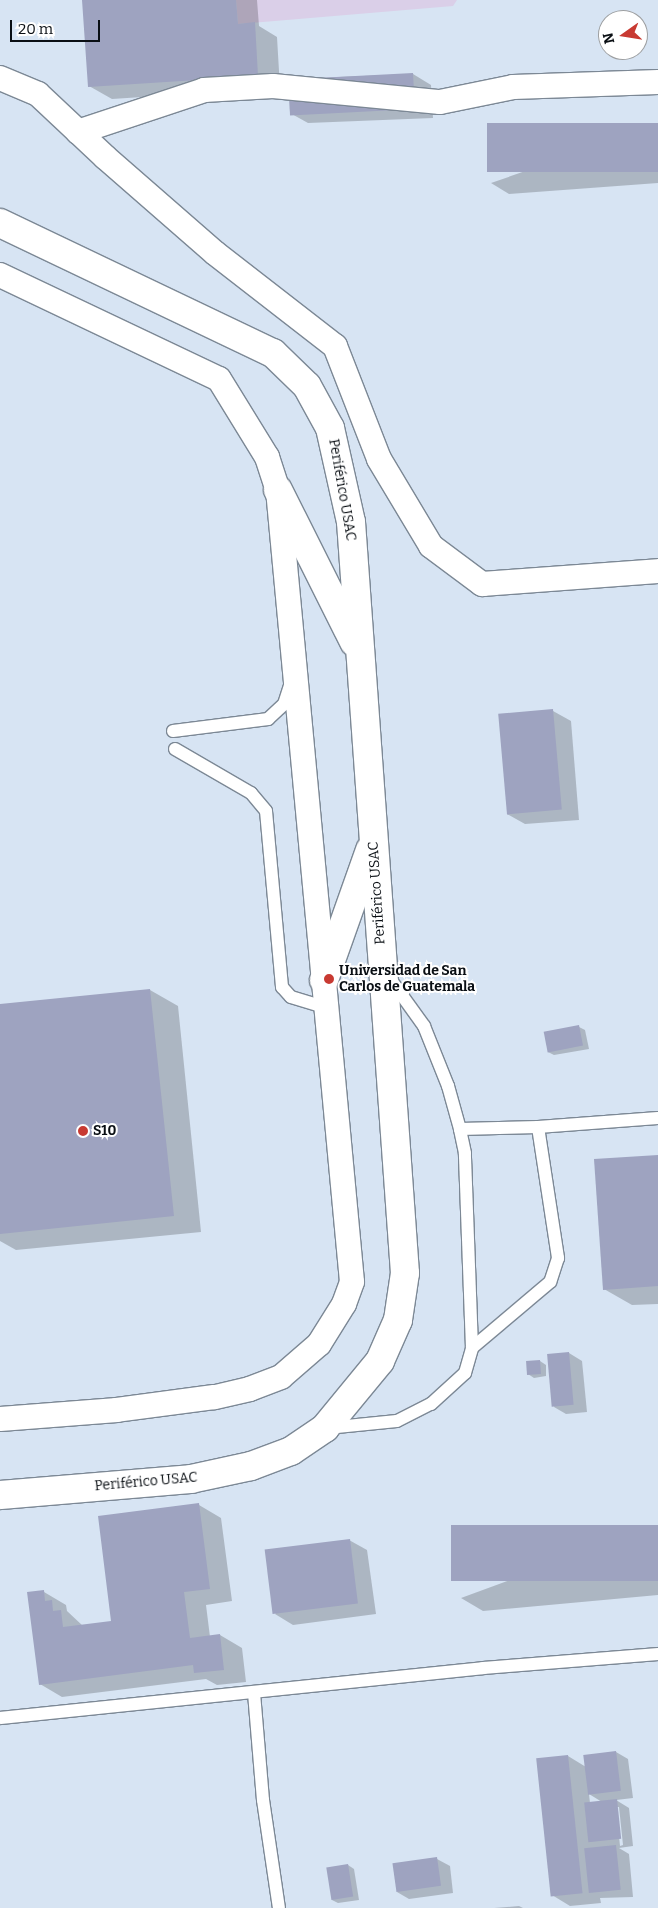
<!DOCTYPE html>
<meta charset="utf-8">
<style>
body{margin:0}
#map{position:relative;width:658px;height:1908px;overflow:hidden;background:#d7e4f3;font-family:Bitter,serif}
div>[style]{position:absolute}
.green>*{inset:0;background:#dacfe8}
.shadow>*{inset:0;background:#0003}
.building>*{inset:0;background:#9ea3c0;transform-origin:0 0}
.roads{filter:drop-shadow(1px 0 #7c8895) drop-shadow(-1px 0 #7c8895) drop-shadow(0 1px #7c8895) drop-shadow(0 -1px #7c8895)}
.lane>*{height:12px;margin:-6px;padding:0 6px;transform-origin:6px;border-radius:6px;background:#fff}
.street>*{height:24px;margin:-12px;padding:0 12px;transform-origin:12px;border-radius:12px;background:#fff}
.secondary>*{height:28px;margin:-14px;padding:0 14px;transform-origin:14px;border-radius:14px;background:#fff}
.dots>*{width:14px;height:14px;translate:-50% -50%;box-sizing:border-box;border:2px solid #fff;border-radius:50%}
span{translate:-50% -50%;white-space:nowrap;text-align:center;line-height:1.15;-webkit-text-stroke:4px #fff;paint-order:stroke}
.street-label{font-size:14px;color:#0a0f14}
.poi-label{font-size:14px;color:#0a0f14;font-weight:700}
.left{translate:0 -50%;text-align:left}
.north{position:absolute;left:598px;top:10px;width:50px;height:50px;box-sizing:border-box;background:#fff;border:1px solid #9d9fa1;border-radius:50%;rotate:257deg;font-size:14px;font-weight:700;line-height:20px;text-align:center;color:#0a0f14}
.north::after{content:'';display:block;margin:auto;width:18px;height:22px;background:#c83a32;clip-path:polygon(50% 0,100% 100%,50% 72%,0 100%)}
.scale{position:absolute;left:10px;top:20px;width:90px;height:22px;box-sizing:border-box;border:2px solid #0a0f14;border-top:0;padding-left:6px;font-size:15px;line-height:18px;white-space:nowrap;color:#0a0f14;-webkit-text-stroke:4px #fff;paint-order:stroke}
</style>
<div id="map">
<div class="green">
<i style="clip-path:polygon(236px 0,457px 0,453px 6px,238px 24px)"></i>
</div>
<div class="shadow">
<i style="clip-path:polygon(92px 0,257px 0,259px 26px,277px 37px,280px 88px,112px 99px,89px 86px)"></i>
<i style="clip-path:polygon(413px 74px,431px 85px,433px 118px,308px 123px,290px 113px,289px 79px)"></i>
<i style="clip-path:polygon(658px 125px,658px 183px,509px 194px,491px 183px)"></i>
<i style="clip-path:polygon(553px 711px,571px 721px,579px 820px,525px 824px,507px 814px)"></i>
<i style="clip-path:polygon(150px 990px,178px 1006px,201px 1232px,16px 1250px,0 1241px,0 1006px)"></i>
<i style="clip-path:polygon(579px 1027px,585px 1030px,589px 1049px,554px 1055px,548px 1052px)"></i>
<i style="clip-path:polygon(658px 1156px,658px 1304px,632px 1305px,604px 1289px)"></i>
<i style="clip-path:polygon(569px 1353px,582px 1361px,587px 1412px,566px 1414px,554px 1407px)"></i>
<i style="clip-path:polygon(540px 1361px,546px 1365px,546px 1376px,534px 1378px,528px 1374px)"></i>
<i style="clip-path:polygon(199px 1505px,221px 1518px,232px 1601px,206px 1605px,210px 1637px,220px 1635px,242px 1648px,246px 1682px,217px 1685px,206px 1679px,62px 1697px,40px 1684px,44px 1592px,66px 1605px,67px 1611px,83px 1626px,112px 1622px)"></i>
<i style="clip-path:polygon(658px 1526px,658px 1595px,483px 1611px,461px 1598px)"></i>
<i style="clip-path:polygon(349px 1540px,367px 1550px,376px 1614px,293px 1625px,275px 1614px)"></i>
<i style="clip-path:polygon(evenodd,616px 1752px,628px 1759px,633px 1798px,616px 1800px,629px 1808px,633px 1846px,619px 1848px,629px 1854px,633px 1897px,600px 1898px,601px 1903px,570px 1906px,552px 1895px,568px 1756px,586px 1767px,616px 1752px,589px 1794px,602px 1802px,590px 1803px,589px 1794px,616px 1752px,616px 1807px,619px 1807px,623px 1845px,620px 1846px,616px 1807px)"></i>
<i style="clip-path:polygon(437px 1859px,450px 1866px,453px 1893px,409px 1899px,397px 1892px)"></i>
<i style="clip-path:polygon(348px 1865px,354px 1869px,359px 1900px,338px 1903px,332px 1900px)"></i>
<i style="clip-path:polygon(519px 1906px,523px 1908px,494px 1908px)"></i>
</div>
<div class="building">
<i style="clip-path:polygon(82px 0,236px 0,238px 24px,255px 22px,258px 76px,88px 87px)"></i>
<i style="left:413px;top:73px;width:36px;height:125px;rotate:87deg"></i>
<i style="left:658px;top:123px;width:49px;height:171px;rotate:90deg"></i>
<i style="left:553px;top:709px;width:101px;height:55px;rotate:85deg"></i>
<i style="clip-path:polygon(150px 989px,174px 1216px,0 1234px,0 1004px)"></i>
<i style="left:579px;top:1025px;width:21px;height:36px;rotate:79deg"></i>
<i style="clip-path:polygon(658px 1155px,658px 1286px,603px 1290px,594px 1159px)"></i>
<i style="left:569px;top:1352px;width:53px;height:22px;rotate:85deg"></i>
<i style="left:540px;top:1360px;width:14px;height:14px;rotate:86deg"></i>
<i style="clip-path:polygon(199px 1503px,210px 1589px,184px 1592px,190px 1638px,220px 1634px,224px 1670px,194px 1673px,193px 1665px,39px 1685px,27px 1592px,44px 1590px,45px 1601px,52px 1600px,53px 1611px,61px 1610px,63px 1627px,111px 1621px,98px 1516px)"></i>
<i style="left:658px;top:1525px;width:56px;height:207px;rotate:90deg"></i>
<i style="left:350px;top:1539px;width:65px;height:86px;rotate:83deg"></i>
<i style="left:616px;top:1751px;width:40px;height:33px;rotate:83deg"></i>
<i style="left:568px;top:1755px;width:139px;height:32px;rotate:84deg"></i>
<i style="left:617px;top:1799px;width:40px;height:33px;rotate:84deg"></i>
<i style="left:616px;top:1845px;width:45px;height:32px;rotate:84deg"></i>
<i style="left:437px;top:1857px;width:29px;height:45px;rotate:82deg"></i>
<i style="left:348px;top:1864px;width:33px;height:22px;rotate:81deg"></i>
</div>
<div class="roads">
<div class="lane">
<i style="left:173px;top:731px;width:96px;rotate:-7.2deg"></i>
<i style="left:268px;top:719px;width:22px;rotate:-43deg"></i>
<i style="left:284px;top:704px;width:20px;rotate:-72deg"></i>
<i style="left:175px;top:749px;width:88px;rotate:30.1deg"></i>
<i style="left:251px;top:793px;width:23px;rotate:50deg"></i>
<i style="left:266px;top:811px;width:177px;rotate:84.8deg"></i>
<i style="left:282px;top:987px;width:13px;rotate:48deg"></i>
<i style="left:291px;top:997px;width:38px;rotate:17deg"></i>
<i style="left:538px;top:1127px;width:120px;rotate:-4.3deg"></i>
<i style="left:460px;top:1129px;width:78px;rotate:-1.5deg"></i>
<i style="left:538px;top:1127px;width:133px;rotate:81.3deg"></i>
<i style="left:558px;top:1258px;width:25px;rotate:108deg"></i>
<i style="left:550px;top:1282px;width:102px;rotate:139.8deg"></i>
<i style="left:327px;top:1428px;width:70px;rotate:-5.7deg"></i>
<i style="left:397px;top:1421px;width:38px;rotate:-27deg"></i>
<i style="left:431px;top:1404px;width:46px;rotate:-42.4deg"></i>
<i style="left:465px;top:1373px;width:26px;rotate:-74deg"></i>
<i style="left:472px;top:1348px;width:195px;rotate:-92.1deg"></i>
<i style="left:465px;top:1153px;width:25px;rotate:-102deg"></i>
<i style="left:460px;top:1129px;width:45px;rotate:-105.6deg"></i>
<i style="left:448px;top:1086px;width:65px;rotate:-111.8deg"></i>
<i style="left:424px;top:1026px;width:62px;rotate:-125.8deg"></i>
<i style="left:254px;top:1693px;width:107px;rotate:85.2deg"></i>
<i style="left:263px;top:1800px;width:109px;rotate:81.6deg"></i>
<i style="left:0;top:1718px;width:486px;rotate:-5.9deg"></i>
<i style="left:483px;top:1668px;width:176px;rotate:-4.6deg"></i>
</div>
<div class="street">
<i style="left:0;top:78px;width:41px;rotate:22.8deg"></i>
<i style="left:38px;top:94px;width:92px;rotate:43.2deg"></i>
<i style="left:105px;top:157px;width:146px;rotate:41.1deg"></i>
<i style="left:215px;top:253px;width:152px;rotate:37.8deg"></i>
<i style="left:335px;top:346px;width:121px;rotate:68.7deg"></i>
<i style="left:379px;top:459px;width:101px;rotate:59.1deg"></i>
<i style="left:431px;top:546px;width:64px;rotate:36.7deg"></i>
<i style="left:482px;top:584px;width:176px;rotate:-4.2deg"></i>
<i style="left:78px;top:132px;width:133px;rotate:-18.4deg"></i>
<i style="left:204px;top:90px;width:69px;rotate:-3.3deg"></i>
<i style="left:273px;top:86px;width:168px;rotate:5.5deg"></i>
<i style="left:440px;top:102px;width:75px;rotate:-11.6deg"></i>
<i style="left:513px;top:87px;width:145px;rotate:-2deg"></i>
<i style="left:0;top:275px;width:242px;rotate:25.4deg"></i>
<i style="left:219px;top:379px;width:92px;rotate:58.4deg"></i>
<i style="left:267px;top:457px;width:35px;rotate:72deg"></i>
<i style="left:278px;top:490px;width:795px;rotate:84.66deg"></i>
<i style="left:352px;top:1282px;width:23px;rotate:110deg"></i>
<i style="left:344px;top:1304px;width:47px;rotate:122deg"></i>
<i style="left:319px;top:1344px;width:50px;rotate:139deg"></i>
<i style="left:281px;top:1377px;width:33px;rotate:159deg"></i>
<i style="left:250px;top:1389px;width:37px;rotate:167deg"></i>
<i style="left:214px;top:1397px;width:98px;rotate:172.4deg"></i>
<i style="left:117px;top:1410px;width:117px;rotate:175.6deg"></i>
</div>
<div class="secondary">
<i style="left:0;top:223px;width:302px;rotate:25.5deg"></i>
<i style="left:273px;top:353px;width:47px;rotate:44.1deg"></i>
<i style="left:307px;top:386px;width:48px;rotate:61.3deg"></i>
<i style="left:330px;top:428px;width:96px;rotate:77.4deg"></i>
<i style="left:351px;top:522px;width:753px;rotate:85.89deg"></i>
<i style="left:405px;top:1273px;width:48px;rotate:98.5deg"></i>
<i style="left:398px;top:1320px;width:45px;rotate:113.7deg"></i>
<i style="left:380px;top:1361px;width:87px;rotate:129.4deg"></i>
<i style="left:325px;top:1428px;width:41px;rotate:145.9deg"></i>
<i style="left:291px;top:1451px;width:43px;rotate:159.4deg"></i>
<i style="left:251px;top:1466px;width:61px;rotate:167.8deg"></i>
<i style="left:191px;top:1479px;width:192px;rotate:175.2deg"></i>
<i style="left:278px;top:490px;width:170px;rotate:63.4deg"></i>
<i style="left:324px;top:980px;width:138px;rotate:-70.5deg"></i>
</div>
</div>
<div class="dots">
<i style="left:329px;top:979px;background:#c83a32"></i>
<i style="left:83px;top:1131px;background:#c83a32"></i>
</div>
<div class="street-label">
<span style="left:342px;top:490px;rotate:80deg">Periférico USAC</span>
<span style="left:377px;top:893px;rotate:-94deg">Periférico USAC</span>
<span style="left:146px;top:1482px;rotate:-5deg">Periférico USAC</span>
</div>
<div class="poi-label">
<span class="left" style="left:339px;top:979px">Universidad de San<br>Carlos de Guatemala</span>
<span class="left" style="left:93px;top:1131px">S10</span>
</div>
<div class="north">N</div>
<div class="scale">20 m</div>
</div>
